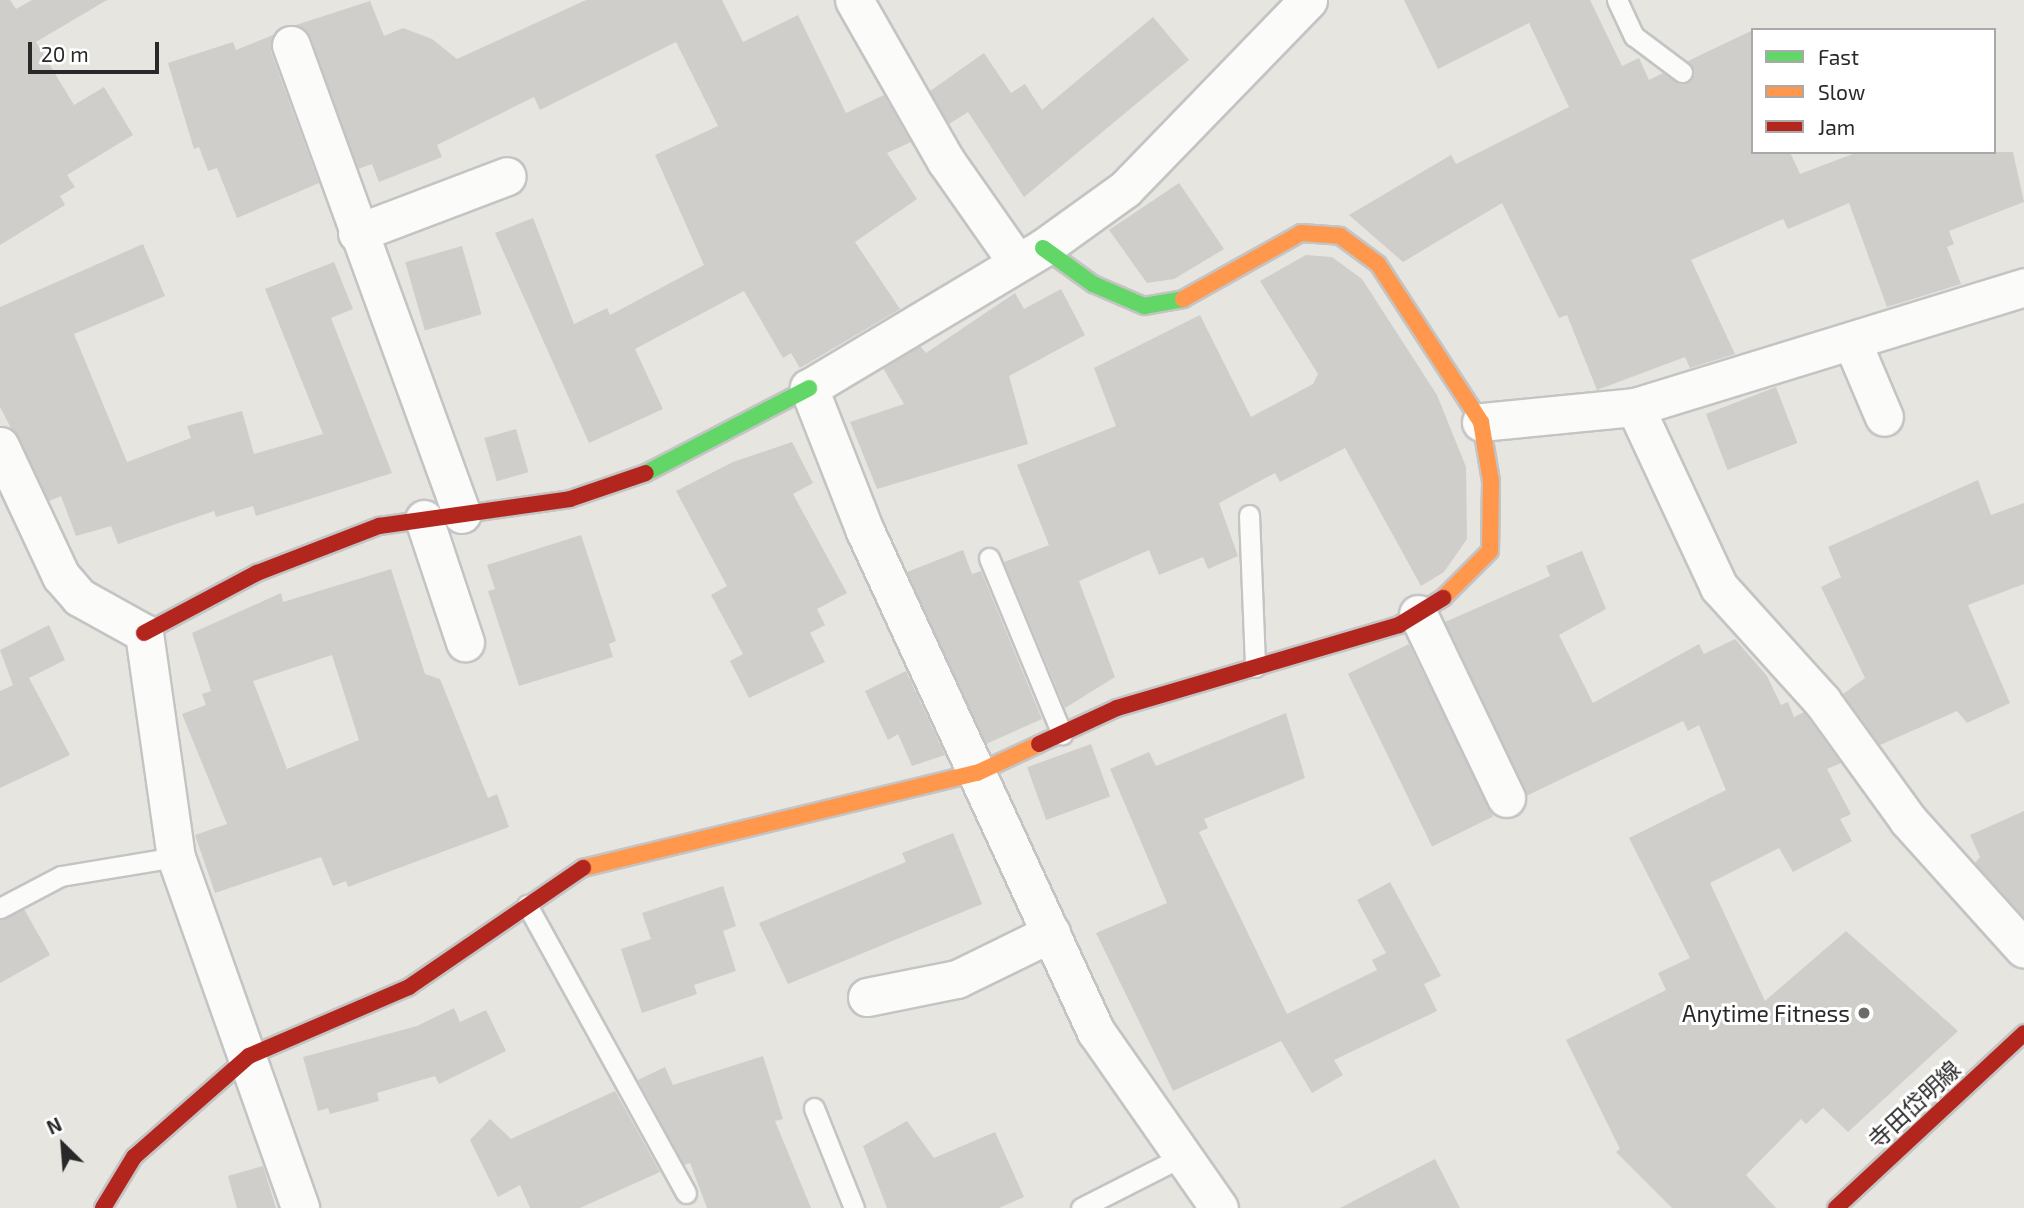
<!DOCTYPE html>
<meta charset="utf-8">
<style>
body{margin:0}
#map{position:relative;width:2024px;height:1208px;overflow:hidden;background:#e6e5e0;font-family:"Exo 2","Noto Sans JP",sans-serif}
div>[style]{position:absolute}
.building>*{inset:0;background:#cfceca;transform-origin:0 0}
.roads{filter:drop-shadow(2px 0 #c4c4c4) drop-shadow(-2px 0 #c4c4c4) drop-shadow(0 2px #c4c4c4) drop-shadow(0 -2px #c4c4c4)}
.lane>*{height:19px;margin:-9.5px;padding:0 9.5px;transform-origin:9.5px;border-radius:9.5px;background:#fbfbfa}
.street>*{height:37px;margin:-18.5px;padding:0 18.5px;transform-origin:18.5px;border-radius:18.5px;background:#fbfbfa}
.fast>*{height:16px;margin:-8px;padding:0 8px;transform-origin:8px;border-radius:8px;background:#63d668}
.slow>*{height:16px;margin:-8px;padding:0 8px;transform-origin:8px;border-radius:8px;background:#ff974d}
.jam>*{height:16px;margin:-8px;padding:0 8px;transform-origin:8px;border-radius:8px;background:#b3261e}
.dots>*{width:19px;height:19px;translate:-50% -50%;box-sizing:border-box;border:4px solid #fff;border-radius:50%}
span{translate:-50% -50%;white-space:nowrap;text-align:center;line-height:1.15;-webkit-text-stroke:6px #fff;paint-order:stroke}
.poi-label{font-size:23px;color:#292929}
.right{translate:-100% -50%;text-align:right}
.street-label{font-size:23px;color:#292929}
.legend{position:absolute;left:1751px;top:28px;width:245px;height:126px;box-sizing:border-box;background:#fff;border:2px solid #a9a9a9;margin:0;padding:9px 12px;list-style:none;font-size:21px;color:#292929}
.legend li{display:flex;align-items:center;gap:14px;height:35px}
.legend b{width:35px;border:2px solid #a9a9a9}
.north{position:absolute;left:28px;top:1110px;width:70px;height:70px;-webkit-text-stroke:5px #fff;paint-order:stroke;rotate:335deg;font-size:19px;font-weight:700;line-height:28px;text-align:center;color:#292929}
.north::after{content:'';display:block;margin:auto;width:24px;height:32px;background:#292929;clip-path:polygon(50% 0,100% 100%,50% 72%,0 100%)}
.scale{position:absolute;left:28px;top:42px;width:131px;height:32px;box-sizing:border-box;border:4px solid #292929;border-top:0;padding-left:9px;font-size:21px;line-height:24px;white-space:nowrap;color:#292929;-webkit-text-stroke:5px #fff;paint-order:stroke}
</style>
<div id="map">
<div class="building">
<i style="clip-path:polygon(0 0,10px 0,16px 9px,32px 0,107px 0,36px 42px,74px 105px,104px 87px,133px 135px,67px 175px,75px 187px,60px 196px,65px 205px,0 245px)"></i>
<i style="clip-path:polygon(586px 0,722px 0,743px 42px,798px 15px,846px 113px,884px 95px,911px 142px,887px 153px,917px 199px,855px 242px,900px 309px,800px 368px,791px 353px,783px 358px,744px 291px,635px 349px,663px 409px,589px 443px,495px 233px,533px 218px,574px 324px,607px 308px,610px 315px,704px 265px,655px 155px,718px 126px,676px 42px,540px 110px,534px 97px,437px 145px,442px 157px,379px 182px,372px 164px,358px 169px,311px 38px,296px 25px,370px 1px,384px 36px,403px 28px,432px 39px,457px 59px)"></i>
<i style="clip-path:polygon(1404px 0,1590px 0,1622px 66px,1639px 58px,1649px 80px,1663px 73px,1681px 84px,1694px 74px,1688px 61px,1753px 30px,1753px 152px,1790px 152px,1800px 174px,1858px 152px,2013px 152px,2024px 202px,1949px 231px,1954px 244px,1947px 247px,1961px 284px,1887px 307px,1849px 203px,1788px 229px,1783px 219px,1691px 260px,1735px 354px,1690px 368px,1685px 357px,1597px 390px,1567px 315px,1559px 318px,1502px 203px,1403px 262px,1349px 215px,1451px 155px,1456px 164px,1569px 107px,1529px 23px,1438px 69px)"></i>
<i style="clip-path:polygon(1153px 17px,1189px 60px,1024px 197px,968px 112px,949px 124px,930px 91px,984px 53px,1011px 93px,1025px 84px,1042px 110px)"></i>
<i style="clip-path:polygon(273px 35px,271px 52px,319px 183px,237px 218px,217px 168px,208px 171px,199px 147px,194px 149px,168px 63px,233px 42px,236px 50px)"></i>
<i style="clip-path:polygon(1179px 183px,1224px 249px,1174px 279px,1147px 283px,1109px 230px)"></i>
<i style="clip-path:polygon(143px 244px,165px 296px,74px 334px,127px 462px,191px 438px,187px 426px,242px 411px,254px 454px,323px 434px,265px 289px,334px 262px,353px 309px,331px 318px,392px 473px,256px 516px,253px 506px,216px 517px,214px 511px,118px 544px,111px 526px,76px 536px,61px 496px,49px 501px,0 407px,0 307px)"></i>
<i style="left:462px;top:246px;width:71px;height:59px;rotate:74deg"></i>
<i style="clip-path:polygon(1306px 255px,1332px 257px,1362px 279px,1437px 395px,1466px 467px,1467px 539px,1444px 572px,1421px 586px,1345px 448px,1280px 482px,1275px 473px,1219px 503px,1238px 556px,1208px 569px,1203px 557px,1159px 575px,1149px 550px,1079px 581px,1115px 677px,1065px 708px,1004px 562px,1049px 545px,1017px 465px,1116px 426px,1094px 368px,1200px 315px,1251px 417px,1313px 384px,1318px 374px,1260px 281px)"></i>
<i style="clip-path:polygon(1061px 289px,1085px 335px,1009px 376px,1028px 444px,877px 489px,850px 422px,904px 404px,883px 368px,920px 346px,926px 353px,1015px 293px,1024px 309px)"></i>
<i style="left:1776px;top:387px;width:60px;height:75px;rotate:69deg"></i>
<i style="left:516px;top:429px;width:45px;height:33px;rotate:74deg"></i>
<i style="clip-path:polygon(792px 442px,813px 483px,793px 494px,847px 593px,817px 609px,825px 625px,810px 633px,825px 662px,749px 698px,730px 661px,743px 654px,711px 595px,727px 586px,676px 491px,733px 462px)"></i>
<i style="clip-path:polygon(1978px 480px,1991px 515px,2024px 503px,2024px 584px,1968px 605px,2010px 703px,1967px 723px,1957px 711px,1880px 745px,1843px 694px,1865px 678px,1821px 587px,1841px 577px,1828px 547px)"></i>
<i style="clip-path:polygon(581px 535px,616px 641px,609px 644px,613px 657px,519px 686px,488px 591px,495px 589px,487px 565px)"></i>
<i style="clip-path:polygon(963px 550px,972px 574px,981px 571px,1042px 719px,986px 744px,907px 572px)"></i>
<i style="clip-path:polygon(1582px 551px,1606px 609px,1559px 635px,1593px 703px,1699px 644px,1704px 654px,1735px 639px,1767px 676px,1781px 705px,1788px 702px,1794px 717px,1804px 712px,1841px 763px,1827px 769px,1851px 814px,1840px 819px,1852px 841px,1793px 872px,1779px 848px,1710px 883px,1765px 1001px,1846px 931px,1958px 1031px,1848px 1132px,1823px 1108px,1806px 1124px,1801px 1119px,1746px 1175px,1776px 1208px,1672px 1208px,1616px 1152px,1620px 1149px,1566px 1040px,1666px 990px,1658px 973px,1690px 958px,1629px 838px,1726px 790px,1699px 725px,1688px 731px,1683px 721px,1526px 796px,1445px 622px,1550px 576px,1546px 566px)"></i>
<i style="clip-path:polygon(evenodd,391px 569px,425px 674px,440px 679px,488px 798px,497px 794px,509px 827px,348px 887px,346px 881px,333px 886px,321px 857px,215px 893px,195px 835px,227px 824px,182px 714px,206px 705px,202px 694px,211px 691px,192px 633px,281px 593px,283px 602px,391px 569px,332px 655px,359px 740px,287px 769px,253px 681px,332px 655px)"></i>
<i style="clip-path:polygon(49px 625px,65px 660px,29px 678px,70px 755px,0 788px,0 691px,13px 685px,0 650px)"></i>
<i style="left:1409px;top:644px;width:192px;height:68px;rotate:64deg"></i>
<i style="clip-path:polygon(906px 671px,945px 755px,912px 766px,898px 734px,888px 740px,865px 691px)"></i>
<i style="clip-path:polygon(1286px 713px,1305px 778px,1204px 819px,1208px 828px,1199px 832px,1287px 1014px,1377px 970px,1372px 960px,1386px 953px,1357px 900px,1390px 882px,1441px 976px,1424px 984px,1437px 1011px,1334px 1060px,1343px 1075px,1312px 1093px,1281px 1041px,1173px 1091px,1096px 933px,1167px 903px,1110px 769px,1149px 752px,1156px 766px)"></i>
<i style="left:1091px;top:744px;width:56px;height:68px;rotate:70deg"></i>
<i style="clip-path:polygon(2024px 811px,2024px 918px,1975px 863px,1980px 857px,1970px 835px)"></i>
<i style="clip-path:polygon(953px 833px,982px 904px,788px 984px,759px 923px,906px 862px,902px 853px)"></i>
<i style="clip-path:polygon(723px 886px,736px 926px,723px 931px,736px 971px,694px 985px,697px 994px,642px 1013px,621px 949px,651px 939px,642px 913px)"></i>
<i style="clip-path:polygon(24px 909px,50px 955px,0 983px,0 920px)"></i>
<i style="clip-path:polygon(454px 1008px,460px 1022px,486px 1010px,506px 1051px,439px 1084px,435px 1076px,377px 1093px,379px 1101px,330px 1114px,328px 1108px,318px 1111px,303px 1057px,417px 1026px)"></i>
<i style="clip-path:polygon(763px 1056px,783px 1119px,775px 1121px,811px 1208px,707px 1208px,690px 1163px,684px 1165px,638px 1080px,665px 1067px,673px 1085px)"></i>
<i style="clip-path:polygon(615px 1091px,660px 1172px,580px 1208px,530px 1208px,520px 1185px,498px 1197px,470px 1140px,490px 1119px,511px 1139px)"></i>
<i style="clip-path:polygon(907px 1121px,934px 1158px,995px 1132px,1024px 1197px,999px 1208px,887px 1208px,863px 1146px)"></i>
<i style="clip-path:polygon(1435px 1159px,1460px 1208px,1340px 1208px)"></i>
<i style="clip-path:polygon(263px 1166px,276px 1208px,237px 1208px,228px 1176px)"></i>
</div>
<div class="roads">
<div class="lane">
<i style="left:1617px;top:0;width:40px;rotate:65deg"></i>
<i style="left:1634px;top:36px;width:60px;rotate:36.9deg"></i>
<i style="left:1249px;top:515px;width:152px;rotate:87.7deg"></i>
<i style="left:989px;top:558px;width:191px;rotate:67.5deg"></i>
<i style="left:527px;top:905px;width:329px;rotate:61.1deg"></i>
<i style="left:0;top:908px;width:69px;rotate:-27.7deg"></i>
<i style="left:61px;top:876px;width:117px;rotate:-9.4deg"></i>
<i style="left:814px;top:1108px;width:108px;rotate:68.2deg"></i>
<i style="left:1081px;top:1208px;width:114px;rotate:-27deg"></i>
</div>
<div class="street">
<i style="left:854px;top:0;width:185px;rotate:60.3deg"></i>
<i style="left:946px;top:161px;width:122px;rotate:55deg"></i>
<i style="left:291px;top:45px;width:499px;rotate:70deg"></i>
<i style="left:357px;top:233px;width:160px;rotate:-20.8deg"></i>
<i style="left:1853px;top:344px;width:79px;rotate:67deg"></i>
<i style="left:1635px;top:407px;width:199px;rotate:65deg"></i>
<i style="left:1719px;top:587px;width:154px;rotate:47.9deg"></i>
<i style="left:1822px;top:701px;width:147px;rotate:54.1deg"></i>
<i style="left:1908px;top:820px;width:173px;rotate:48deg"></i>
<i style="left:1481px;top:422px;width:155px;rotate:-5.6deg"></i>
<i style="left:1635px;top:407px;width:407px;rotate:-17.1deg"></i>
<i style="left:0;top:446px;width:144px;rotate:64.9deg"></i>
<i style="left:61px;top:576px;width:28px;rotate:49deg"></i>
<i style="left:79px;top:597px;width:74px;rotate:29deg"></i>
<i style="left:144px;top:633px;width:226px;rotate:81.9deg"></i>
<i style="left:176px;top:857px;width:372px;rotate:70.5deg"></i>
<i style="left:424px;top:519px;width:130px;rotate:71.6deg"></i>
<i style="left:1418px;top:614px;width:204px;rotate:64.4deg"></i>
<i style="left:867px;top:997px;width:92px;rotate:-11.3deg"></i>
<i style="left:957px;top:979px;width:105px;rotate:-26.1deg"></i>
<i style="left:1219px;top:1208px;width:215px;rotate:-124.9deg"></i>
<i style="left:1096px;top:1032px;width:552px;rotate:-114.75deg"></i>
<i style="left:865px;top:531px;width:154px;rotate:-111.4deg"></i>
<i style="left:809px;top:388px;width:273px;rotate:-30.9deg"></i>
<i style="left:1043px;top:248px;width:101px;rotate:-35.7deg"></i>
<i style="left:1125px;top:189px;width:263px;rotate:-45.9deg"></i>
</div>
<div class="fast">
<i style="left:1043px;top:248px;width:62px;rotate:35.8deg"></i>
<i style="left:1093px;top:284px;width:56px;rotate:23.3deg"></i>
<i style="left:1144px;top:306px;width:40px;rotate:-10deg"></i>
<i style="left:646px;top:473px;width:184px;rotate:-27.5deg"></i>
</div>
<div class="slow">
<i style="left:1183px;top:299px;width:135px;rotate:-29.2deg"></i>
<i style="left:1301px;top:233px;width:39px;rotate:4deg"></i>
<i style="left:1340px;top:236px;width:47px;rotate:36.4deg"></i>
<i style="left:1378px;top:264px;width:189px;rotate:56.9deg"></i>
<i style="left:1481px;top:422px;width:60px;rotate:80.4deg"></i>
<i style="left:1491px;top:481px;width:70px;rotate:90.8deg"></i>
<i style="left:1490px;top:551px;width:66px;rotate:135deg"></i>
<i style="left:583px;top:868px;width:405px;rotate:-13.6deg"></i>
<i style="left:977px;top:773px;width:68px;rotate:-25.1deg"></i>
</div>
<div class="jam">
<i style="left:144px;top:633px;width:128px;rotate:-28deg"></i>
<i style="left:257px;top:573px;width:131px;rotate:-21.1deg"></i>
<i style="left:379px;top:526px;width:193px;rotate:-8deg"></i>
<i style="left:570px;top:499px;width:80px;rotate:-18.9deg"></i>
<i style="left:1039px;top:744px;width:86px;rotate:-24.8deg"></i>
<i style="left:1117px;top:708px;width:294px;rotate:-16.4deg"></i>
<i style="left:1399px;top:625px;width:52px;rotate:-31.5deg"></i>
<i style="left:103px;top:1208px;width:60px;rotate:-58.7deg"></i>
<i style="left:134px;top:1157px;width:153px;rotate:-41.3deg"></i>
<i style="left:249px;top:1056px;width:174px;rotate:-23.3deg"></i>
<i style="left:409px;top:987px;width:211px;rotate:-34.4deg"></i>
<i style="left:1836px;top:1208px;width:257px;rotate:-42.9deg"></i>
</div>
</div>
<div class="dots">
<i style="left:1864px;top:1013px;background:#6b6b69"></i>
</div>
<div class="poi-label">
<span class="right" style="left:1850px;top:1013px">Anytime Fitness</span>
</div>
<div class="street-label">
<span style="left:1914px;top:1104px;rotate:-43deg">寺田岱明線</span>
</div>
<ul class="legend">
<li><b style="height:9px;background:#63d668"></b>Fast</li>
<li><b style="height:9px;background:#ff974d"></b>Slow</li>
<li><b style="height:9px;background:#b3261e"></b>Jam</li>
</ul>
<div class="north">N</div>
<div class="scale">20 m</div>
</div>
